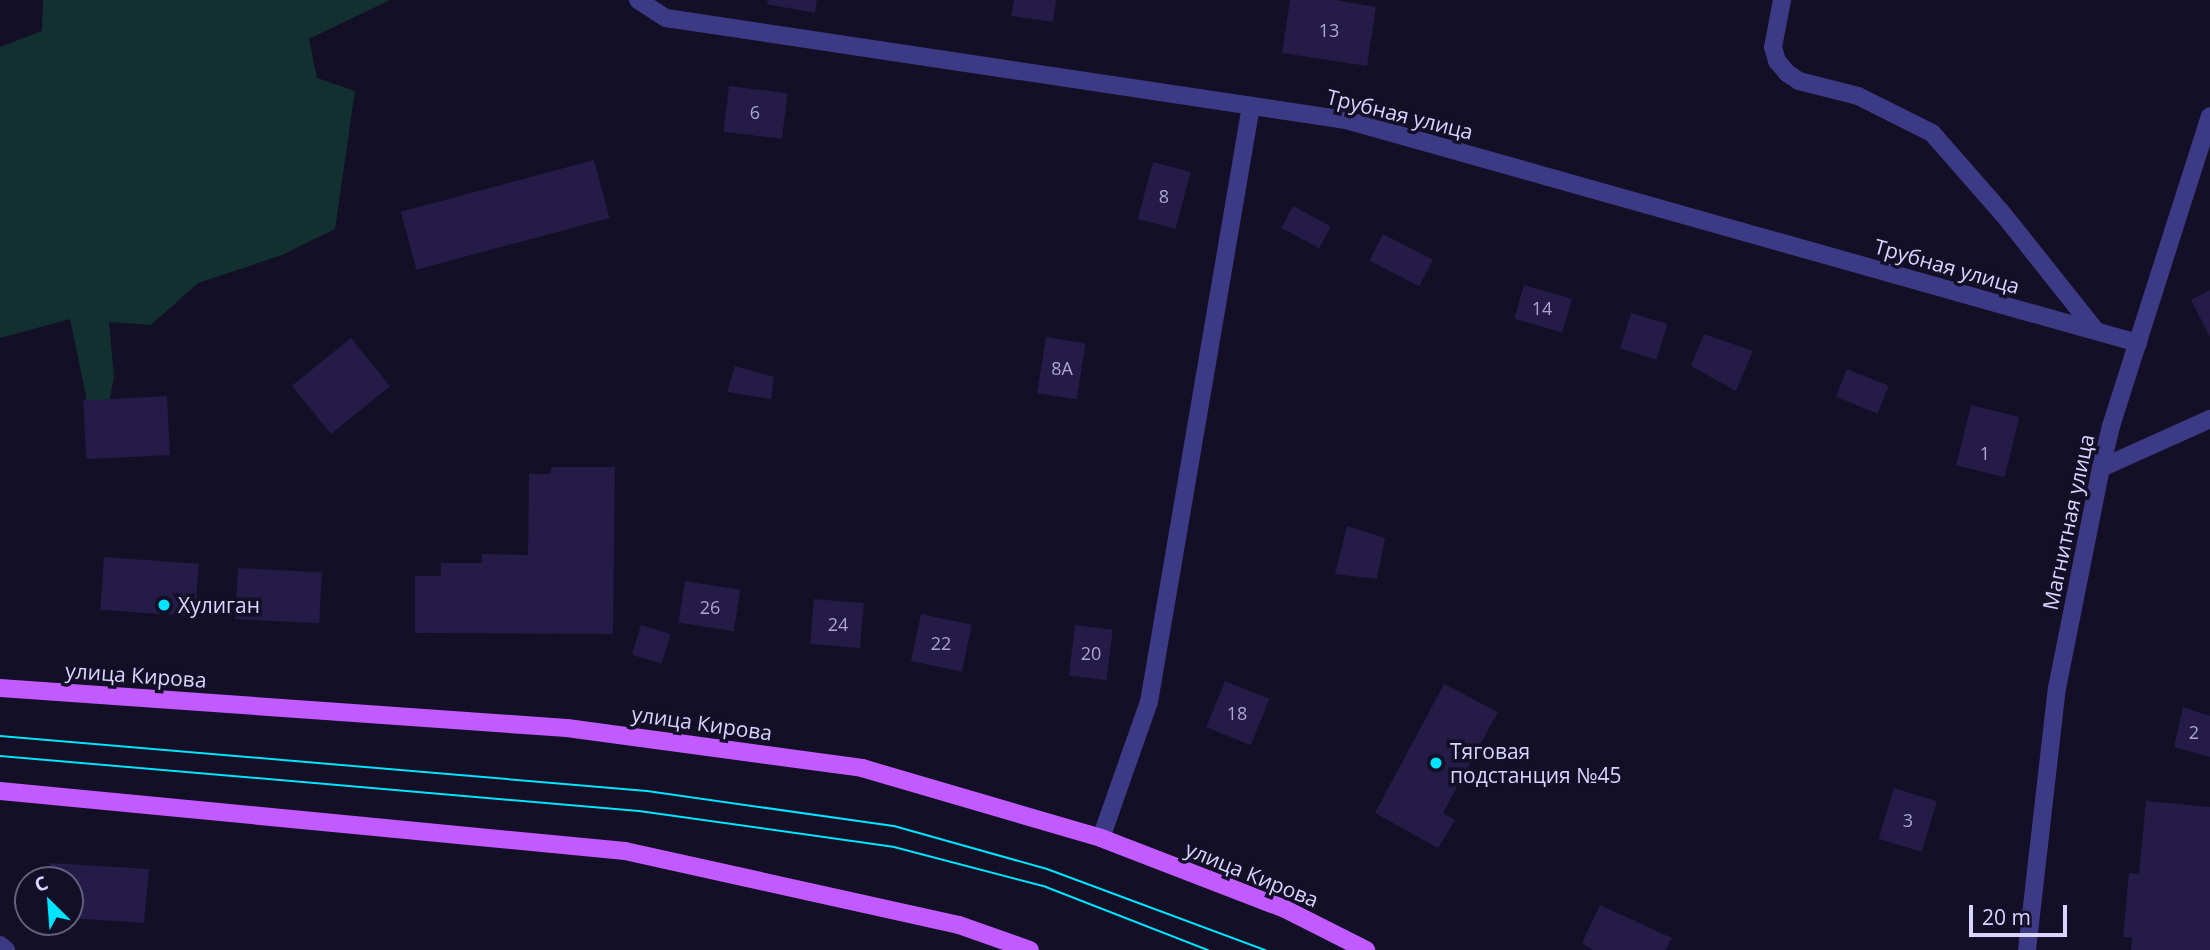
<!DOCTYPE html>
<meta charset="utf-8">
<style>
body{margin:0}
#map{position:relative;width:2210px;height:950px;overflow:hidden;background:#130f26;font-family:"Open Sans",sans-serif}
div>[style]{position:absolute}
.green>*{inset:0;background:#12302f}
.building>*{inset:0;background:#241b47;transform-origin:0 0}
.minor>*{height:18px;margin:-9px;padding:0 9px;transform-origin:9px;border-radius:9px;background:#3d3a85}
.major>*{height:18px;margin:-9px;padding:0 9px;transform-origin:9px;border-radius:9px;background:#c25bff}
.tram>*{height:2px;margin:-1px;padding:0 1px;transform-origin:1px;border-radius:1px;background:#00e5ff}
.dots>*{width:19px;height:19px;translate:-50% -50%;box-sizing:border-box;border:4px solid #130f26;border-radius:50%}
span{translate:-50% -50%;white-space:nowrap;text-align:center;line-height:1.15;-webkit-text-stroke:7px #130f26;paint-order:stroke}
.number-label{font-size:18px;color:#aca6d1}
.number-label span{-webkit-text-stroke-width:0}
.street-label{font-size:21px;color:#d9d4ff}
.poi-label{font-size:21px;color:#d9d4ff}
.left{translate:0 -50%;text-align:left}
.north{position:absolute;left:14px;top:866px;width:70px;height:70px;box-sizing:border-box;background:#130f26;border:2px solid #625e7d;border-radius:50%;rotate:335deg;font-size:19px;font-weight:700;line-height:28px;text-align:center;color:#d9d4ff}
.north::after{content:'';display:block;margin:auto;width:24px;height:32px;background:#00e5ff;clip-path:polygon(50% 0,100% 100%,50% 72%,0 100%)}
.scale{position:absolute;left:1969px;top:905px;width:98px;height:32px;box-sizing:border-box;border:4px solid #d9d4ff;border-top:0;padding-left:9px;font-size:21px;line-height:24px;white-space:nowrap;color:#d9d4ff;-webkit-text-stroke:5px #130f26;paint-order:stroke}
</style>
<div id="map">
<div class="green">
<i style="clip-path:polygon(43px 0,390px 0,309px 39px,317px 78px,355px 91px,335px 229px,282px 255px,198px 283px,151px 325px,109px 322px,114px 377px,106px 418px,87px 435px,86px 396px,70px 319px,0 338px,0 47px,42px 31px)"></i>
</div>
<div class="building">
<i style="clip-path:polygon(768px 0,817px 0,815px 13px,766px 4px)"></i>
<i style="clip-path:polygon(1014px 0,1056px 0,1053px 22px,1011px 16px)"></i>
<i style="clip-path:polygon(1290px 0,1335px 0,1376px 7px,1367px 66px,1282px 53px)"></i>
<i style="left:729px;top:86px;width:59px;height:46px;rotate:7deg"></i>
<i style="left:594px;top:160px;width:60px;height:200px;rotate:75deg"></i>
<i style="left:1153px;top:162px;width:39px;height:59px;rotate:15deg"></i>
<i style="left:1293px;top:206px;width:43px;height:25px;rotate:28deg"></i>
<i style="left:1383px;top:234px;width:56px;height:30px;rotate:27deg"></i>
<i style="left:1524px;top:285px;width:50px;height:35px;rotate:16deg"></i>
<i style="clip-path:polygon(2210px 290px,2210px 337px,2191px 300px)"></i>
<i style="left:1631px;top:313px;width:38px;height:37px;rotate:17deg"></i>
<i style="clip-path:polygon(1704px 334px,1753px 351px,1736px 391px,1691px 366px)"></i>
<i style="left:1046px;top:337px;width:40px;height:57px;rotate:9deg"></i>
<i style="left:351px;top:338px;width:62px;height:76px;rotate:51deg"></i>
<i style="clip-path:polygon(735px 366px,774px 377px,771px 399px,727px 392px)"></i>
<i style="left:1847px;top:369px;width:45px;height:30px;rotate:22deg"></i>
<i style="left:167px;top:396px;width:59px;height:84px;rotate:87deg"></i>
<i style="left:1971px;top:405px;width:50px;height:62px;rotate:14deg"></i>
<i style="clip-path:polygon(551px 467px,615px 467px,613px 634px,415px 633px,415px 576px,441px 576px,441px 563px,482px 563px,482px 554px,528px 555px,529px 474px,551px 474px)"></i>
<i style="clip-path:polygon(1347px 526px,1385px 538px,1377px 579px,1335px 574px)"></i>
<i style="left:104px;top:557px;width:95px;height:53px;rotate:4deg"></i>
<i style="left:238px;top:568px;width:84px;height:51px;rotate:3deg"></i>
<i style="left:685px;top:581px;width:56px;height:42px;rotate:9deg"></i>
<i style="left:814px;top:599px;width:50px;height:45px;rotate:5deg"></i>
<i style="left:921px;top:614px;width:52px;height:48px;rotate:12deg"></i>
<i style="left:641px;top:625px;width:31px;height:31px;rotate:17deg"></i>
<i style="left:1075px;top:625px;width:38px;height:51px;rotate:7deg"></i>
<i style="left:1225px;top:681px;width:48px;height:50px;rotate:22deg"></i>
<i style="clip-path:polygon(1444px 684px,1498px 712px,1443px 813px,1455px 820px,1438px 848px,1375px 813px)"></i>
<i style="clip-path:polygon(2183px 707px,2210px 716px,2210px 757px,2174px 747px)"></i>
<i style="left:1894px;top:788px;width:45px;height:53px;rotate:17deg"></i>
<i style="clip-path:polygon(2146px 801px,2210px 807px,2210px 950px,2131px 950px,2132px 938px,2123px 937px,2129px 873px,2139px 874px)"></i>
<i style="clip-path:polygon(50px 863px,149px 869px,144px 923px,70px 918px,70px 880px,49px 880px)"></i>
<i style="clip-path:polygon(1600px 905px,1672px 938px,1665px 950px,1593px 950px,1582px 943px)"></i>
</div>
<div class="minor">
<i style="left:638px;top:0;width:33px;rotate:33deg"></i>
<i style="left:666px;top:18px;width:688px;rotate:8.53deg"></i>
<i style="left:1346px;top:120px;width:823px;rotate:15.73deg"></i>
<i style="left:1782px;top:0;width:48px;rotate:100.8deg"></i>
<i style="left:1773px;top:47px;width:15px;rotate:74deg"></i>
<i style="left:1777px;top:61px;width:16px;rotate:50deg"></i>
<i style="left:1787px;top:73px;width:14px;rotate:34deg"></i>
<i style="left:1799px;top:81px;width:61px;rotate:14.3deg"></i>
<i style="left:1858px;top:96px;width:83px;rotate:26.6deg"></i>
<i style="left:1932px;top:133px;width:108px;rotate:48.8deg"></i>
<i style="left:2003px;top:214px;width:149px;rotate:51.5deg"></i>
<i style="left:2101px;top:468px;width:120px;rotate:-24.2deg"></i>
<i style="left:1101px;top:838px;width:144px;rotate:-70.6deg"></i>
<i style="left:1149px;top:702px;width:605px;rotate:-80.29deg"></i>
<i style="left:0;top:945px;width:8px;rotate:40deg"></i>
<i style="left:2027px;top:950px;width:264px;rotate:-83.5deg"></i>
<i style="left:2057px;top:688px;width:224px;rotate:-78.7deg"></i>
<i style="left:2101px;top:468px;width:43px;rotate:-76.6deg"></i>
<i style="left:2111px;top:426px;width:325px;rotate:-72.3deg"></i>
</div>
<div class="major">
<i style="left:0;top:688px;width:568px;rotate:4.04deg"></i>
<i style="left:567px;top:728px;width:298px;rotate:7.7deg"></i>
<i style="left:862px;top:768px;width:249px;rotate:16.3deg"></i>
<i style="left:1101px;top:838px;width:197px;rotate:21.1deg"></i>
<i style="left:1285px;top:909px;width:91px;rotate:26.8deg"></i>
<i style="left:0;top:791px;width:628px;rotate:5.48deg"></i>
<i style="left:625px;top:851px;width:342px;rotate:12.5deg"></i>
<i style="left:959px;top:925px;width:75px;rotate:19.4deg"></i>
</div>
<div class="tram">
<i style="left:0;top:736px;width:649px;rotate:4.86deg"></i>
<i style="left:647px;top:791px;width:249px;rotate:8.1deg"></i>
<i style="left:894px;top:826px;width:159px;rotate:15.7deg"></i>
<i style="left:1047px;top:869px;width:233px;rotate:20.4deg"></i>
<i style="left:0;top:756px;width:641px;rotate:4.92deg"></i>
<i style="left:639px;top:811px;width:258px;rotate:8deg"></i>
<i style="left:894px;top:847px;width:157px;rotate:14.7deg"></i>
<i style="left:1046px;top:887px;width:174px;rotate:21.3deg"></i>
</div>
<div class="dots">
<i style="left:164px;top:605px;background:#00e5ff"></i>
<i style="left:1436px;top:763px;background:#00e5ff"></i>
</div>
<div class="number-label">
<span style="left:1329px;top:30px">13</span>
<span style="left:755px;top:112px">6</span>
<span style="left:1164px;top:196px">8</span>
<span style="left:1542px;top:308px">14</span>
<span style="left:1062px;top:368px">8А</span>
<span style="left:1985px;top:453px">1</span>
<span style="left:710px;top:607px">26</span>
<span style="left:838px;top:624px">24</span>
<span style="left:941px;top:643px">22</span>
<span style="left:1091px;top:653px">20</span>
<span style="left:1237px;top:713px">18</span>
<span style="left:2194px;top:732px">2</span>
<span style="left:1908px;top:820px">3</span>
</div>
<div class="street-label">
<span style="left:1400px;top:114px;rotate:14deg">Трубная улица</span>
<span style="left:1947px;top:266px;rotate:16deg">Трубная улица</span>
<span style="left:2068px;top:522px;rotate:-78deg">Магнитная улица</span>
<span style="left:136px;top:675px;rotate:4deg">улица Кирова</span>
<span style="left:702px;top:723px;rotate:8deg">улица Кирова</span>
<span style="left:1252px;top:874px;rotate:22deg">улица Кирова</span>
</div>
<div class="poi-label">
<span class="left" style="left:178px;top:605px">Хулиган</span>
<span class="left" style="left:1450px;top:763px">Тяговая<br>подстанция №45</span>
</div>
<div class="north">С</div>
<div class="scale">20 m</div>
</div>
